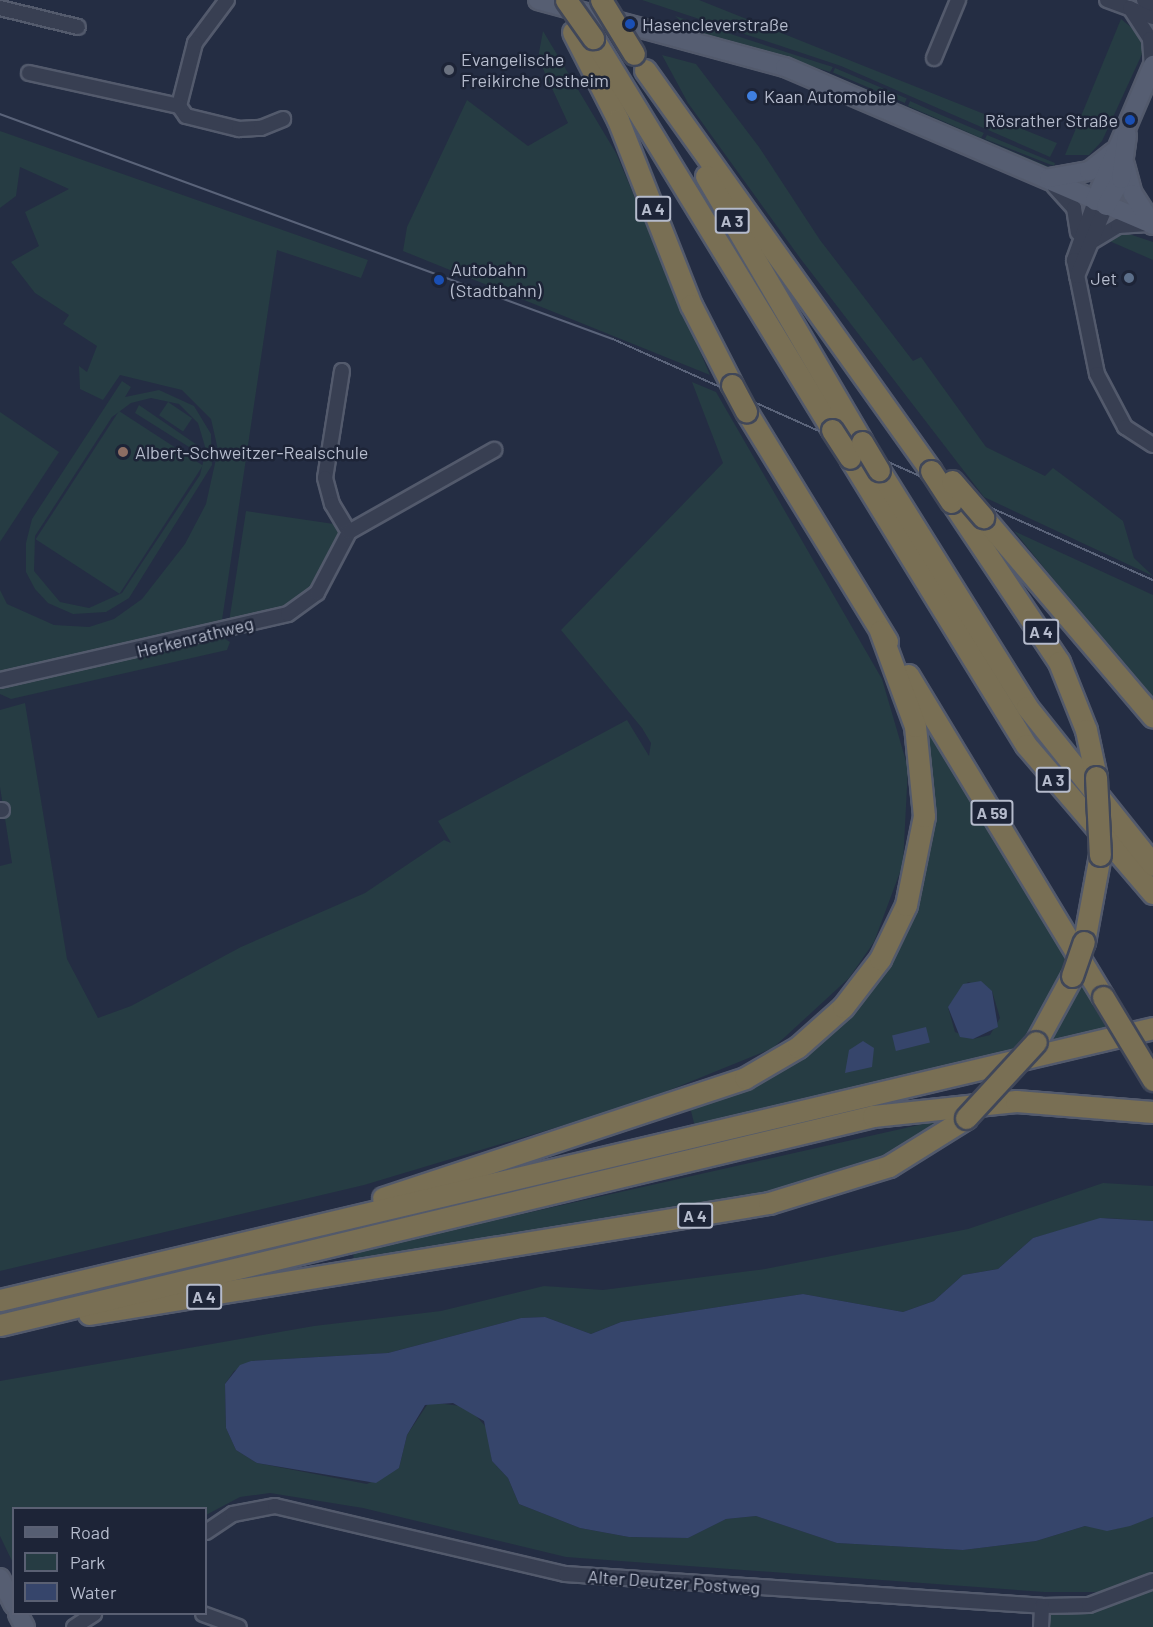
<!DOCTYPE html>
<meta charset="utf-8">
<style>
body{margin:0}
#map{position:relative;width:1153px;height:1627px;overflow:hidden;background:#242d43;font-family:Barlow,sans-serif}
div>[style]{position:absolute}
.green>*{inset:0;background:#263c43;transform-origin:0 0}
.water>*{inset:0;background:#36456b;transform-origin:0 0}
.roads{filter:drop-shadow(2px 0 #535a6c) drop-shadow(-2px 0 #535a6c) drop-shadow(0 2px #535a6c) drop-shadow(0 -2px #535a6c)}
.minor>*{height:14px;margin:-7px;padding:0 7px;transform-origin:7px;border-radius:7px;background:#383f52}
.major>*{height:18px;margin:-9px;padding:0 9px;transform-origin:9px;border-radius:9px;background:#565e72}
.highway>*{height:21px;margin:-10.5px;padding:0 10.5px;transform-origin:10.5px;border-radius:10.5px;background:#796f54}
.tram>*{height:1.5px;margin:-0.75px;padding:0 0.75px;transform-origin:0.75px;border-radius:0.75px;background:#5a6379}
.bridges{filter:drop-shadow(2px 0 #404759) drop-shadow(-2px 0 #404759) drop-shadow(0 2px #404759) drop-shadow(0 -2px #404759)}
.highway-bridge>*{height:21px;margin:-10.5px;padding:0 10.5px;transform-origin:10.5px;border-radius:10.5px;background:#796f54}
.dots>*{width:16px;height:16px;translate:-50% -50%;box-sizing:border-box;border:3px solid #1d2437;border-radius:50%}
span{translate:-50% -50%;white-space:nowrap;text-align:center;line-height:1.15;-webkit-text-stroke:5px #1d2437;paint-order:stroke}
.shield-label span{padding:2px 4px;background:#1d2437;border:2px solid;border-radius:4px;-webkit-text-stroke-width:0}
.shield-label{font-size:16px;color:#b5bbcc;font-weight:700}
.poi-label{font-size:18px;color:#b5bbcc}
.left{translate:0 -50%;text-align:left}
.right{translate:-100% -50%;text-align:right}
.street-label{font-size:18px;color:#b5bbcc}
.legend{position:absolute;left:12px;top:1507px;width:195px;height:108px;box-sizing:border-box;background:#1d2437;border:2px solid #5a6073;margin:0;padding:8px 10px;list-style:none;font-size:18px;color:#b5bbcc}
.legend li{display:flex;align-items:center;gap:12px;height:30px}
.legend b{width:30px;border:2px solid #5a6073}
</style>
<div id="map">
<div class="green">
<i style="clip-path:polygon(642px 0,699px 0,1057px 143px,1050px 157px,841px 66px)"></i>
<i style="clip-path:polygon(675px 16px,820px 63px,833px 67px,830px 72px,689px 28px)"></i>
<i style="clip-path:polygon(1121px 19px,1142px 36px,1143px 52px,1102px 141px,1089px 155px,1065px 155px)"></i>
<i style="clip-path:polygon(671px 21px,823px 71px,1054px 169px,1053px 173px,681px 31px)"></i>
<i style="clip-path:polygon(543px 31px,616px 153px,710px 375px,403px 251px,407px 227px,467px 100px,528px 146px,568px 123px,538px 58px)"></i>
<i style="clip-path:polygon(662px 55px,696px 64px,759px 147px,820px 240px,913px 361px,921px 357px,986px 447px,1045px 476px,1053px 468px,1096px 500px,1123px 521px,1134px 558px,1153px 576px,984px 497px,800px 258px,688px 103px)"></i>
<i style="left:835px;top:68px;width:78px;height:5px;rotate:23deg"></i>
<i style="clip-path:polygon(910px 101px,939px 114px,984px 133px,981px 138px,945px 122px,908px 106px)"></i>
<i style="clip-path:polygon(0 131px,368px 260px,361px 278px,277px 250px,221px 627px,0 672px,0 590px,7px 604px,54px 625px,89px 627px,114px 619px,142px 599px,185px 544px,206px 504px,218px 450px,211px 419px,182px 390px,120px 375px,103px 400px,80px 389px,79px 366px,87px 372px,97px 346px,63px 324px,69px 315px,35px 293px,11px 262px,39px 246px,25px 212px,69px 189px,20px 167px,16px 196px,0 208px)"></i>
<i style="clip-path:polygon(987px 135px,1055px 163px,1054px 166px,985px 139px)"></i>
<i style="clip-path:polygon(1126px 233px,1153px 242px,1153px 260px,1107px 240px)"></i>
<i style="clip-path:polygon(evenodd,122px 381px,131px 387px,125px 397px,159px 390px,194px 406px,211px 434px,212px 465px,129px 598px,106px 612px,73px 614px,48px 603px,35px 589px,26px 572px,26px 543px,32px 519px,122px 381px,151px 398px,179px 404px,198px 423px,206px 450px,200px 475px,122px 593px,89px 608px,60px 602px,34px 571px,35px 536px,112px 417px,131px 403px,151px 398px)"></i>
<i style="clip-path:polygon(692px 382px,716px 392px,882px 679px,908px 768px,903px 864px,874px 942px,849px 978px,773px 1048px,638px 1103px,364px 1185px,0 1271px,0 866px,12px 863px,0 787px,0 710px,25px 703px,67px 959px,98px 1018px,131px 1006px,241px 947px,365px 893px,444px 840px,451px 843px,438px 821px,627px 720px,649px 756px,651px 743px,642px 728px,561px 630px,723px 463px)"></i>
<i style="left:168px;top:402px;width:29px;height:16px;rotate:34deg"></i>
<i style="clip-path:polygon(139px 405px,200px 447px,197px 452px,135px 413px)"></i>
<i style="left:119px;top:411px;width:100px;height:153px;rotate:33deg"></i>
<i style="clip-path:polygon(0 412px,59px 452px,0 542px)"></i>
<i style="clip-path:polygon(246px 511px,334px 524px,339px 533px,310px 594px,283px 610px,229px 622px)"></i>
<i style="clip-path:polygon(1014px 531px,1153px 595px,1153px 701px)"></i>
<i style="clip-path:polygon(219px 635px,230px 642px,227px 650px,11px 699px,0 694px,0 686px)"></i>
<i style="clip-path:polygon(evenodd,923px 717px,1069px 958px,1037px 1022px,1018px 1051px,695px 1127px,690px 1107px,837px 1026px,897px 947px,912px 910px,923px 717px,968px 982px,992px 991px,1000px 1018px,990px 1035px,973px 1039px,955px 1032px,948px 1007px,968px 982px)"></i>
<i style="clip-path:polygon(1081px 979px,1108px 1029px,1045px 1044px,1074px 997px)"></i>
<i style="clip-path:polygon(963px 1115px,858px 1169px,780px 1192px,354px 1262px,353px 1252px)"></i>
<i style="clip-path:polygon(1103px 1183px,1153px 1186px,1153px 1221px,1107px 1218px,1033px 1238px,998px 1269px,963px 1275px,934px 1301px,903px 1312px,803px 1294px,621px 1322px,591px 1334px,545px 1317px,521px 1318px,388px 1353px,251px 1361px,234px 1371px,225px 1384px,226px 1428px,236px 1450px,257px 1463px,367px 1484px,399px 1468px,407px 1435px,429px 1402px,468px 1407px,487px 1428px,492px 1461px,508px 1478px,519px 1504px,580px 1528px,629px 1537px,688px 1538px,726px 1519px,756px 1516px,837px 1543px,963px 1550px,1036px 1541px,1085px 1526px,1116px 1529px,1153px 1517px,1153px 1571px,1107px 1592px,1044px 1592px,566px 1557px,363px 1508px,270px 1493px,240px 1497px,206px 1515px,206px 1508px,14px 1508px,13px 1563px,0 1536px,0 1381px,314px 1326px,441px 1311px,544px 1286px,603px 1290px,765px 1269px,968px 1229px)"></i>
<i style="clip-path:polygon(1153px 1589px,1153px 1627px,1049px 1627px,1050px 1611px,1089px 1609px)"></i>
</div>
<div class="water">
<i style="clip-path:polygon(981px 981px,992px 991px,998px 1027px,973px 1039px,960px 1037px,948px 1007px,963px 984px)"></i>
<i style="left:926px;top:1027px;width:16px;height:35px;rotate:76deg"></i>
<i style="clip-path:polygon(863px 1041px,874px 1048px,872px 1067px,845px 1073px,849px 1050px)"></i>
<i style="clip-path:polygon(1100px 1218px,1153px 1221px,1153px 1517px,1130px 1526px,1107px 1531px,1085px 1526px,1036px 1541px,963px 1550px,837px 1543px,756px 1516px,726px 1519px,688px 1538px,629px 1537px,580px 1528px,519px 1504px,508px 1478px,492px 1461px,484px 1421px,453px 1403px,425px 1405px,407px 1435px,399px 1468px,376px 1483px,257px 1463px,236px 1450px,226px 1428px,225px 1384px,240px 1365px,251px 1361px,388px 1353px,521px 1318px,545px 1317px,591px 1334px,621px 1322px,803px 1294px,903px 1312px,934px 1301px,963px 1275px,998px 1269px,1033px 1238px)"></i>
</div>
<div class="roads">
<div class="minor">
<i style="left:227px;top:0;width:54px;rotate:126.7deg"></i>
<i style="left:195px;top:43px;width:65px;rotate:104.3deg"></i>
<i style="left:179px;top:106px;width:12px;rotate:55deg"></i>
<i style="left:186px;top:116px;width:55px;rotate:13.8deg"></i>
<i style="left:239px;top:129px;width:22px;rotate:-3deg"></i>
<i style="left:261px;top:128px;width:24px;rotate:-22deg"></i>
<i style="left:1107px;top:0;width:49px;rotate:20.3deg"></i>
<i style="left:1144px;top:0;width:10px;rotate:24deg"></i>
<i style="left:0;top:8px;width:80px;rotate:13.7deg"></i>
<i style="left:1130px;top:8px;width:37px;rotate:57deg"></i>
<i style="left:1150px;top:39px;width:29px;rotate:86deg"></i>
<i style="left:934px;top:58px;width:63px;rotate:-67.5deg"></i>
<i style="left:29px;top:73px;width:154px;rotate:12.4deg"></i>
<i style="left:1054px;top:186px;width:30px;rotate:48deg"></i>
<i style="left:1074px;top:208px;width:25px;rotate:81deg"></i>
<i style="left:1095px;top:201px;width:63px;rotate:109.6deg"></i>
<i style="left:1074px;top:260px;width:116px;rotate:78.6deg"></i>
<i style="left:1097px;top:374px;width:60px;rotate:62.2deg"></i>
<i style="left:1125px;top:427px;width:33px;rotate:33deg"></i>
<i style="left:1093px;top:241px;width:29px;rotate:-31deg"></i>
<i style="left:1118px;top:226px;width:26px;rotate:-4deg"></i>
<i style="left:1077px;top:276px;width:76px;rotate:-67.5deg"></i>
<i style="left:342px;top:371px;width:108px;rotate:99deg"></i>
<i style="left:325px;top:478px;width:27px;rotate:75deg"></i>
<i style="left:332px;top:504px;width:33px;rotate:59deg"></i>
<i style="left:0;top:680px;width:295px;rotate:-12.9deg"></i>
<i style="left:288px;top:614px;width:36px;rotate:-36deg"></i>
<i style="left:317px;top:593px;width:69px;rotate:-62.3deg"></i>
<i style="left:349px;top:532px;width:167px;rotate:-29.5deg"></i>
<i style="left:0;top:810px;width:2px"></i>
<i style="left:206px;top:1532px;width:32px;rotate:-34deg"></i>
<i style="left:233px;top:1514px;width:43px;rotate:-10.8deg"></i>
<i style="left:275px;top:1506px;width:298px;rotate:13.2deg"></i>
<i style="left:565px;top:1574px;width:478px;rotate:3.8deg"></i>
<i style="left:1042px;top:1606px;width:47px;rotate:-1.2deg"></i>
<i style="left:1089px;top:1605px;width:68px;rotate:-20.6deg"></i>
<i style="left:203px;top:1614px;width:38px;rotate:20deg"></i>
<i style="left:74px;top:1627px;width:24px;rotate:-33deg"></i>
<i style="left:1041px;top:1627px;width:21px;rotate:-87deg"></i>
</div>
<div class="major">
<i style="left:538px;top:0;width:256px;rotate:15.2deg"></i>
<i style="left:785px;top:67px;width:400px;rotate:23.2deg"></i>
<i style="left:1125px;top:165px;width:30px;rotate:75deg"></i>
<i style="left:1133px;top:194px;width:37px;rotate:57deg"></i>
<i style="left:1049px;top:178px;width:41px;rotate:-9.9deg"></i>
<i style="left:1089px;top:171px;width:31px;rotate:-38deg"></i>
<i style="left:1095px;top:201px;width:148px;rotate:-66.9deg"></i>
<i style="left:1106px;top:206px;width:31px;rotate:-61deg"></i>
<i style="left:1121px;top:179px;width:44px;rotate:-82.2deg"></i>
<i style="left:0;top:1578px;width:30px;rotate:63deg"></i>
<i style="left:18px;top:1614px;width:15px;rotate:62deg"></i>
</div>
<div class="highway">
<i style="left:573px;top:32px;width:99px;rotate:62.9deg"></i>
<i style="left:618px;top:120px;width:199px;rotate:68.5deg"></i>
<i style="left:691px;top:305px;width:90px;rotate:62.9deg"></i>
<i style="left:593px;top:38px;width:459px;rotate:58.6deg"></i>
<i style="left:645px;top:70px;width:493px;rotate:54.5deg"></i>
<i style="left:706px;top:176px;width:308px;rotate:59.6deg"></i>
<i style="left:746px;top:411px;width:270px;rotate:58.5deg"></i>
<i style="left:850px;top:458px;width:337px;rotate:58.5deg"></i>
<i style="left:1026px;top:745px;width:195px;rotate:49.4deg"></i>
<i style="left:879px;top:470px;width:279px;rotate:58deg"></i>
<i style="left:1027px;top:707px;width:202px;rotate:51.4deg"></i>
<i style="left:952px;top:502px;width:192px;rotate:56.2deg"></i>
<i style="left:1059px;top:662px;width:73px;rotate:68.3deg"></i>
<i style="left:1086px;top:730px;width:48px;rotate:78deg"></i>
<i style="left:983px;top:517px;width:262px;rotate:49.6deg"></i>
<i style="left:908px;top:675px;width:376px;rotate:58.8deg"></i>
<i style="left:1084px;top:942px;width:88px;rotate:-79.6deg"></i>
<i style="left:1036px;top:1042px;width:75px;rotate:-61.4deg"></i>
<i style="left:383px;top:1198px;width:381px;rotate:-18.3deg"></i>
<i style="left:745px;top:1078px;width:61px;rotate:-30.3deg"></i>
<i style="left:798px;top:1047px;width:60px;rotate:-41.6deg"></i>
<i style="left:843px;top:1007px;width:61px;rotate:-52.4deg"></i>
<i style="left:880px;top:959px;width:60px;rotate:-64.3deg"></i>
<i style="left:906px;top:905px;width:91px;rotate:-78.6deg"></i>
<i style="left:924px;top:816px;width:90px;rotate:-95.7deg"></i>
<i style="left:915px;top:726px;width:101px;rotate:-110.2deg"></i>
<i style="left:0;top:1300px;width:1185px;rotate:-13.27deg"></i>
<i style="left:89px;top:1314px;width:689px;rotate:-9.27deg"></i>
<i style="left:769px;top:1203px;width:126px;rotate:-17.1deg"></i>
<i style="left:889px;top:1166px;width:91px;rotate:-31.9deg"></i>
<i style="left:0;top:1325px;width:898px;rotate:-13.46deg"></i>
<i style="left:873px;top:1116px;width:144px;rotate:-6deg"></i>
<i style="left:1016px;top:1101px;width:137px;rotate:4.6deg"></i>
</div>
</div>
<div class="tram">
<i style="left:0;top:114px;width:653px;rotate:20.16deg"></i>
<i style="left:613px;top:339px;width:591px;rotate:24.05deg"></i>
</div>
<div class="bridges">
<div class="highway-bridge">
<i style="left:566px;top:0;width:47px;rotate:54.6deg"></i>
<i style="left:601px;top:0;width:63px;rotate:58.6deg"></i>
<i style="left:732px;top:385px;width:30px;rotate:62deg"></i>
<i style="left:832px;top:430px;width:33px;rotate:57deg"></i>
<i style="left:862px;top:442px;width:33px;rotate:59deg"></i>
<i style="left:931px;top:471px;width:37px;rotate:57deg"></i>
<i style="left:952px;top:481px;width:48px;rotate:49.3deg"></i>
<i style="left:1096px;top:777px;width:78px;rotate:87.1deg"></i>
<i style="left:1072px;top:976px;width:36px;rotate:-71deg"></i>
<i style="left:1103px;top:997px;width:97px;rotate:58.9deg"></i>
<i style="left:966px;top:1118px;width:103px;rotate:-47.4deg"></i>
</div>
</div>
<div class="dots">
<i style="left:630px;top:24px;background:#1a4fb4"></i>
<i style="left:449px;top:70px;background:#6b7280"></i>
<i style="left:752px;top:96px;background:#3f7fe0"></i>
<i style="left:1130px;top:120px;background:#1a4fb4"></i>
<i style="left:1129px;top:278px;background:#5c6f8a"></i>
<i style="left:439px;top:280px;background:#1a4fb4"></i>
<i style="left:123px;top:452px;background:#8d6e63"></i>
</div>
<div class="shield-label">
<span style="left:653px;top:209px">A 4</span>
<span style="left:732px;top:221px">A 3</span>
<span style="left:1041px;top:632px">A 4</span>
<span style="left:1053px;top:780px">A 3</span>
<span style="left:992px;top:813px">A 59</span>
<span style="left:695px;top:1216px">A 4</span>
<span style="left:204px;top:1297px">A 4</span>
</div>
<div class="poi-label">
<span class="left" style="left:642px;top:24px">Hasencleverstraße</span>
<span class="left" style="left:461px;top:70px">Evangelische<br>Freikirche Ostheim</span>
<span class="left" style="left:764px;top:96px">Kaan Automobile</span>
<span class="right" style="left:1118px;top:120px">Rösrather Straße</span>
<span class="left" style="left:451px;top:280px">Autobahn<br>(Stadtbahn)</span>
<span class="right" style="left:1117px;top:278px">Jet</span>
<span class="left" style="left:135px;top:452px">Albert-Schweitzer-Realschule</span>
</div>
<div class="street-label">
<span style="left:195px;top:637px;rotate:-14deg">Herkenrathweg</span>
<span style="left:674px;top:1582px;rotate:4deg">Alter Deutzer Postweg</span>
</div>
<ul class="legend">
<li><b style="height:8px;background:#565e72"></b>Road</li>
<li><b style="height:16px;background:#263c43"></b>Park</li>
<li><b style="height:16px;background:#36456b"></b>Water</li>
</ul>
</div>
